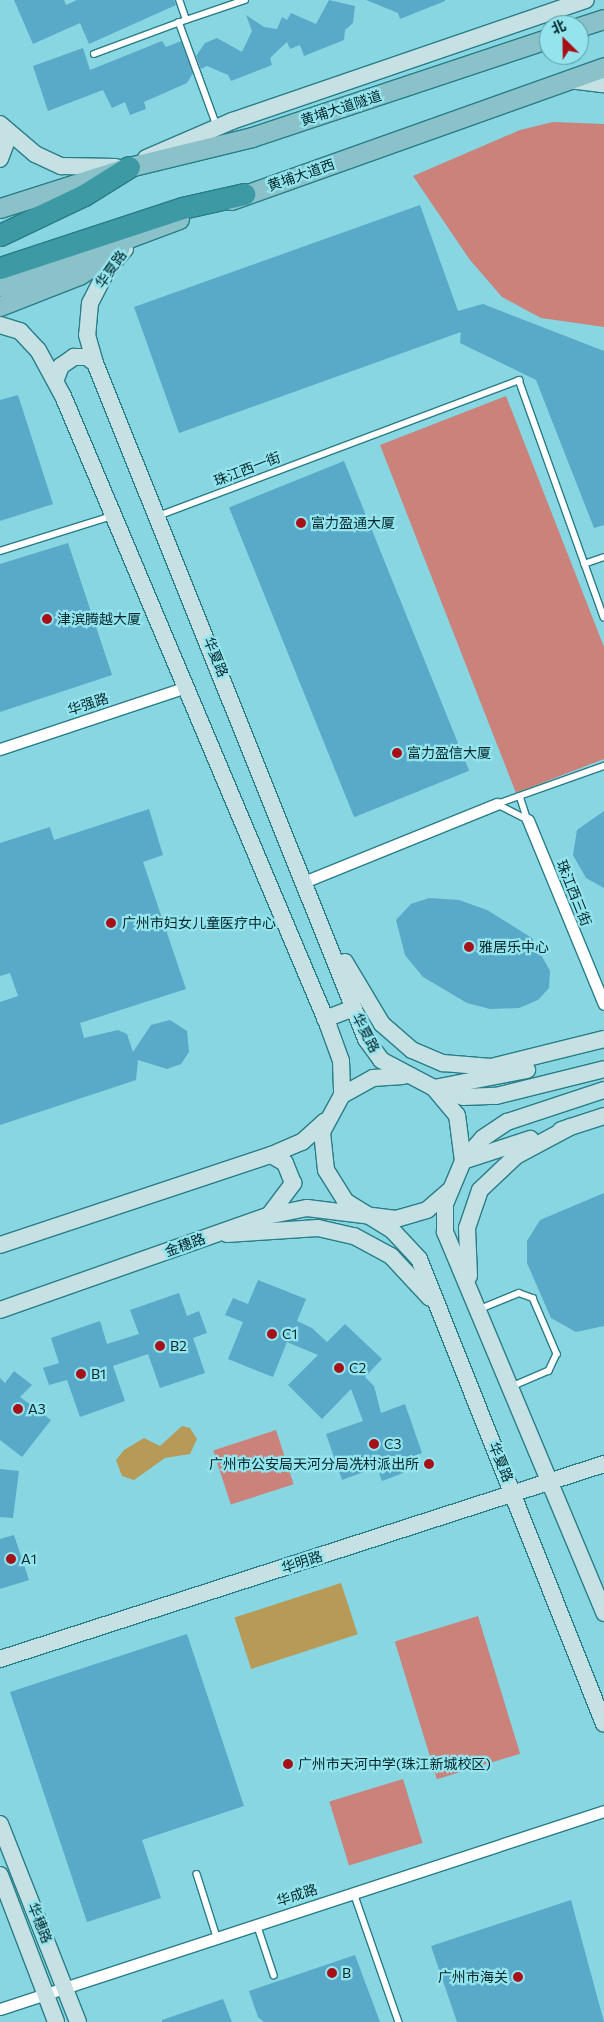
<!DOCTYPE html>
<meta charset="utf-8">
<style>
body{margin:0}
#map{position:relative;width:604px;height:2022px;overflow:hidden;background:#87d6e1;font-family:Commissioner,"Noto Sans SC",sans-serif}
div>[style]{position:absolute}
.green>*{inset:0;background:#ca827b;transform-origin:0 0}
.water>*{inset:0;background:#b79a58;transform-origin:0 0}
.building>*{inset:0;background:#59a9c9;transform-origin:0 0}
.roads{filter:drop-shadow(1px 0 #297d87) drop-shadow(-1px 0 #297d87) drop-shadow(0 1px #297d87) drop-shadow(0 -1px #297d87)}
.lane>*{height:5.5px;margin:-2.75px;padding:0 2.75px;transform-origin:2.75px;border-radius:2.75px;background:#fff}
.street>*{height:11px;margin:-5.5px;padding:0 5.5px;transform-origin:5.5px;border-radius:5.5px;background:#fff}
.secondary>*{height:16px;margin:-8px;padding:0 8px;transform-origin:8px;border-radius:8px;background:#c5e1e4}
.primary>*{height:19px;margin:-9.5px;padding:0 9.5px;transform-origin:9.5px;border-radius:9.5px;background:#8bc2c9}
.highway>*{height:21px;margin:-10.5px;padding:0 10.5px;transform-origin:10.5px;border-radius:10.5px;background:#3d9aa5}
.dots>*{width:14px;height:14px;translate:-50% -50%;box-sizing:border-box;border:2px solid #94e4ee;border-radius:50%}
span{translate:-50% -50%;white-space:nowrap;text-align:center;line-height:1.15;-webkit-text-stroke:4.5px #94e4ee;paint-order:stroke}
.street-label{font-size:14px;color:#02262a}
.poi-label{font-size:14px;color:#02262a}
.left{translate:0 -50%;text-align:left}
.right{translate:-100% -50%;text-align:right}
.north{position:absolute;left:539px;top:15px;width:50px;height:50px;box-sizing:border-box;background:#94e4ee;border:1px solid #5a98a0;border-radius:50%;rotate:337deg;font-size:14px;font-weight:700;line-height:20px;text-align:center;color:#02262a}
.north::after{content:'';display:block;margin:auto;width:18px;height:22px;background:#a61018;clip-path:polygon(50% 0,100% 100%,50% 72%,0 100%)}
</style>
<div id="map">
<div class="green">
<i style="clip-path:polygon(553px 122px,604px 124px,604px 327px,541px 318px,502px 297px,470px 260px,413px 176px,520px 130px)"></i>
<i style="clip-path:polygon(506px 396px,604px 647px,604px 759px,516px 793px,380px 445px)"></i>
<i style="left:276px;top:1430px;width:57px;height:66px;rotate:72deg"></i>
<i style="left:478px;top:1616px;width:144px;height:87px;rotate:73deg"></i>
<i style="left:403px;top:1779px;width:67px;height:77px;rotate:73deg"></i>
</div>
<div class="water">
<i style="clip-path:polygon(182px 1426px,190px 1428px,197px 1439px,190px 1454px,165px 1458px,134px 1480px,122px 1476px,116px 1460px,124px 1450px,144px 1438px,160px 1446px)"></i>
<i style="left:341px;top:1583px;width:54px;height:112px;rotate:72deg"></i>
</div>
<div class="building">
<i style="clip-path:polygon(14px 0,64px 0,66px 5px,77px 0,174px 0,176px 5px,89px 44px,80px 23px,33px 44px)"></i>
<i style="clip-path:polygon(329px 0,355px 6px,353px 23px,345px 30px,344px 40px,304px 56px,300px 45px,290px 49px,287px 42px,270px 58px,272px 65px,231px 81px,228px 75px,207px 66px,201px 69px,196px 56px,205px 43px,217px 38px,242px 52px,252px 31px,246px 15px,264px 27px,277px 29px,282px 17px,287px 20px,291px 13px,316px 24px)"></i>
<i style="clip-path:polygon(366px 0,445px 0,445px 1px,400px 19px,398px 13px)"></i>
<i style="clip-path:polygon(162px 41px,166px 47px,181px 41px,193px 73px,187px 83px,144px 102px,146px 109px,130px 115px,125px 102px,112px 108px,103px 90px,48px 111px,33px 66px,83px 48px,90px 70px)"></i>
<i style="clip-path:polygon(420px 205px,458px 311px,483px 304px,604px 351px,604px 525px,594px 528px,536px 380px,460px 343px,461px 332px,179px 433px,134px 307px)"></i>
<i style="clip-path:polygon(18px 395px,53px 504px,0 521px,0 400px)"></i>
<i style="left:344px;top:461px;width:334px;height:124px;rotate:68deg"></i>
<i style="clip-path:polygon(68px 543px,112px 675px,0 712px,0 564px)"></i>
<i style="clip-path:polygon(149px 809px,163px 855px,143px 862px,186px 989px,80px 1023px,84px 1038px,118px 1030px,127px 1034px,133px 1052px,151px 1025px,170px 1020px,187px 1031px,189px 1052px,181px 1064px,167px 1069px,138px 1060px,136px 1080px,0 1125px,0 1002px,18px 996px,10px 973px,0 976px,0 843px,50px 827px,54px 840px)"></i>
<i style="clip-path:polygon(604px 811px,604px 888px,586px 878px,573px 855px,577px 830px)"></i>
<i style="clip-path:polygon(429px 898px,459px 900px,487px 910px,532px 938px,550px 971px,549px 988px,538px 1000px,519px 1008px,490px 1009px,467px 1003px,423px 977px,405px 955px,396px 920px,411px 904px)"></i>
<i style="clip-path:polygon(604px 1193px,604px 1326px,576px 1332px,551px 1318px,527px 1263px,527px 1241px,540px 1220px)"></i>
<i style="clip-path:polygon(258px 1280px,306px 1299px,297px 1321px,312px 1328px,327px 1342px,345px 1324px,382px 1359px,365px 1377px,374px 1386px,381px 1413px,405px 1404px,422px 1453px,399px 1461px,403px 1473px,382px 1481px,377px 1467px,342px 1480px,326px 1434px,363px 1421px,351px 1389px,322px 1419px,288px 1385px,318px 1355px,287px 1342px,273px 1377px,228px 1359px,243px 1322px,225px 1315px,233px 1298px,248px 1304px)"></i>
<i style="clip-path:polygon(179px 1293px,187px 1316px,199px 1311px,207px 1333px,193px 1338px,205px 1373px,160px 1388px,148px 1354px,113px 1366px,125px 1401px,80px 1417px,67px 1380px,49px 1385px,43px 1368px,59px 1363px,51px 1338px,100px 1321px,107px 1344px,139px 1334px,130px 1310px)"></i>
<i style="clip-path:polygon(14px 1371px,32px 1385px,20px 1397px,51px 1420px,22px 1457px,0 1440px,0 1378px,5px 1383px)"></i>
<i style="clip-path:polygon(0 1469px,19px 1471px,13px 1518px,0 1517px)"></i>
<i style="clip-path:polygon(14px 1535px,29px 1580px,0 1589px,0 1539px)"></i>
<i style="clip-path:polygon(187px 1634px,244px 1806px,142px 1840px,161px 1898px,87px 1922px,10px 1692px)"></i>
<i style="clip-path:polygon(571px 1900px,604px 2022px,457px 2022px,431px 1946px)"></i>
<i style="clip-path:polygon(355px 1955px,380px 2022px,264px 2022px,258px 2017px,249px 1991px)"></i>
<i style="clip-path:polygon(223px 1999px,232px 2022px,162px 2022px,162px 2020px)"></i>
</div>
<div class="roads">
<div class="lane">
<i style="left:186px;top:20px;width:62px;rotate:-18.7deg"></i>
<i style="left:179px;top:22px;width:111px;rotate:69.9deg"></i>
<i style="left:94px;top:54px;width:98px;rotate:-20.3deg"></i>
<i style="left:186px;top:20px;width:21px;rotate:-109deg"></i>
<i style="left:158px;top:516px;width:386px;rotate:-20.6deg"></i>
<i style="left:519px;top:380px;width:252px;rotate:70.3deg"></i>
<i style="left:0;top:551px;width:117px;rotate:-17.4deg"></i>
<i style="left:584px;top:564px;width:21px;rotate:-19deg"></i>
<i style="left:520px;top:796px;width:25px;rotate:72deg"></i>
<i style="left:497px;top:804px;width:114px;rotate:-19.6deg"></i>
<i style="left:497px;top:804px;width:35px;rotate:27deg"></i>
<i style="left:480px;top:1309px;width:42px;rotate:-22.3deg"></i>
<i style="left:519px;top:1293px;width:15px;rotate:20deg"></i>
<i style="left:533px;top:1298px;width:61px;rotate:66.8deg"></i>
<i style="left:557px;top:1354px;width:19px;rotate:115deg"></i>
<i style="left:549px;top:1371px;width:40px;rotate:156.6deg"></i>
<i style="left:197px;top:1874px;width:66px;rotate:72.4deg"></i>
<i style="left:354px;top:1893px;width:137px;rotate:70.8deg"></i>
<i style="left:257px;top:1924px;width:54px;rotate:71.6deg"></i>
</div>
<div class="street">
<i style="left:0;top:749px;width:196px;rotate:-18.4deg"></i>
<i style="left:528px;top:820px;width:199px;rotate:67.6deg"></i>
<i style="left:306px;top:881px;width:206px;rotate:-22deg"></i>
<i style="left:0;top:2009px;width:636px;rotate:-18.15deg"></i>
</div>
<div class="secondary">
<i style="left:569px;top:80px;width:35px;rotate:7deg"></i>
<i style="left:0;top:124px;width:46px;rotate:40.6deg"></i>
<i style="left:35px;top:154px;width:29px;rotate:25deg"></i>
<i style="left:61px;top:166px;width:55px;rotate:1deg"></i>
<i style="left:0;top:129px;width:15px;rotate:67deg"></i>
<i style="left:6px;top:143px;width:17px;rotate:111deg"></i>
<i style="left:146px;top:158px;width:94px;rotate:-23.3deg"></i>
<i style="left:232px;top:121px;width:374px;rotate:-18.9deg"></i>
<i style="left:125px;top:249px;width:28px;rotate:131deg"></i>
<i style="left:107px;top:270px;width:37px;rotate:117deg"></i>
<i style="left:90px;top:303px;width:32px;rotate:95deg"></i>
<i style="left:87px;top:335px;width:29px;rotate:74deg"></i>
<i style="left:95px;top:363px;width:728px;rotate:68.15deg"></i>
<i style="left:366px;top:1039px;width:26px;rotate:54deg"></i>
<i style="left:381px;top:1060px;width:60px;rotate:27.8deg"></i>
<i style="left:434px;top:1088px;width:35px;rotate:50deg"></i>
<i style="left:457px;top:1115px;width:46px;rotate:82.6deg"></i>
<i style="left:463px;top:1161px;width:47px;rotate:112.7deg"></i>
<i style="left:445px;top:1204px;width:28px;rotate:90deg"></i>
<i style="left:445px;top:1232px;width:413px;rotate:67.3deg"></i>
<i style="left:0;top:325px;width:21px;rotate:17deg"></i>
<i style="left:20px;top:331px;width:26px;rotate:47deg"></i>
<i style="left:38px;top:350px;width:52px;rotate:61.5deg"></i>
<i style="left:63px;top:396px;width:683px;rotate:67.15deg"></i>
<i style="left:328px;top:1025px;width:38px;rotate:70deg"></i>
<i style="left:341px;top:1061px;width:34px;rotate:88deg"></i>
<i style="left:56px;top:379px;width:14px;rotate:-69deg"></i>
<i style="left:61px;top:366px;width:16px;rotate:-35deg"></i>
<i style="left:74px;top:357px;width:13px"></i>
<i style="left:87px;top:357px;width:10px;rotate:37deg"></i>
<i style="left:345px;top:962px;width:72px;rotate:59.2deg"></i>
<i style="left:382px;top:1024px;width:40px;rotate:41deg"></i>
<i style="left:412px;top:1050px;width:34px;rotate:23deg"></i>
<i style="left:443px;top:1063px;width:48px;rotate:4.8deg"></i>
<i style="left:491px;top:1067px;width:116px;rotate:-13.9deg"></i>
<i style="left:325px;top:1019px;width:30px;rotate:-21deg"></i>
<i style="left:403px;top:1076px;width:30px;rotate:176deg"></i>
<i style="left:373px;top:1078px;width:35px;rotate:151deg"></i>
<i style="left:342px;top:1095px;width:42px;rotate:118.4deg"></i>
<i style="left:322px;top:1132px;width:38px;rotate:84deg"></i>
<i style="left:326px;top:1170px;width:36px;rotate:58deg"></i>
<i style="left:345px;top:1201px;width:55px;rotate:31.7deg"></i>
<i style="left:392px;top:1230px;width:40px;rotate:47deg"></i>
<i style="left:419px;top:1259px;width:500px;rotate:68.3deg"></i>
<i style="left:434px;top:1088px;width:95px;rotate:-11deg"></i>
<i style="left:439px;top:1090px;width:25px;rotate:16deg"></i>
<i style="left:463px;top:1097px;width:33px;rotate:-2deg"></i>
<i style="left:496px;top:1096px;width:111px;rotate:-14deg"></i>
<i style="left:561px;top:1130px;width:45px;rotate:-18deg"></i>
<i style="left:463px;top:1161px;width:30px;rotate:-49deg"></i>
<i style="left:483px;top:1138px;width:29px;rotate:-34deg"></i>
<i style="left:507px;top:1122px;width:102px;rotate:-18.3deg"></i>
<i style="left:463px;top:1161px;width:71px;rotate:-18.2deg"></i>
<i style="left:270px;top:1214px;width:39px;rotate:-53deg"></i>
<i style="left:293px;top:1183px;width:22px;rotate:-112deg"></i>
<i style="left:285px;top:1163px;width:16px;rotate:-150deg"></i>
<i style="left:227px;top:1234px;width:91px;rotate:-3.8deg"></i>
<i style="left:318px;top:1228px;width:37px;rotate:13deg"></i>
<i style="left:354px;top:1236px;width:42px;rotate:28.4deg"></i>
<i style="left:391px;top:1256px;width:57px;rotate:47.1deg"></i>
<i style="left:0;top:1245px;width:286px;rotate:-18.4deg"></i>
<i style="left:271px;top:1155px;width:34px;rotate:-23deg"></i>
<i style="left:302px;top:1142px;width:31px;rotate:-42deg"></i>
<i style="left:469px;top:1276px;width:48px;rotate:-92.4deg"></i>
<i style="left:467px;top:1228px;width:40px;rotate:-71.1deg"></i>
<i style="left:480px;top:1190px;width:50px;rotate:-43.4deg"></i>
<i style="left:516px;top:1156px;width:61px;rotate:-28.2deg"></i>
<i style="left:0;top:1310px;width:283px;rotate:-19.4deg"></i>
<i style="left:267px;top:1216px;width:41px;rotate:-11.3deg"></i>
<i style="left:307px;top:1208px;width:90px;rotate:7deg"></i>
<i style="left:396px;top:1219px;width:32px;rotate:-16deg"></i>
<i style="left:427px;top:1210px;width:29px;rotate:-41deg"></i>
<i style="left:0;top:1659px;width:635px;rotate:-17.89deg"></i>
<i style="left:0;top:1824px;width:213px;rotate:68.5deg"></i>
<i style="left:0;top:1875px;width:157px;rotate:69.1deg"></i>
</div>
<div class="primary">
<i style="left:579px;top:27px;width:26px;rotate:-18deg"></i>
<i style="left:231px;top:200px;width:396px;rotate:-19.6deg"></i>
<i style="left:0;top:208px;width:135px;rotate:-17.6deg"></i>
<i style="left:129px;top:167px;width:127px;rotate:-13.7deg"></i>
<i style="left:252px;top:137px;width:313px;rotate:-18.4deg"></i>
<i style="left:0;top:286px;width:191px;rotate:-20.5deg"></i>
<i style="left:0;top:306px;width:85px;rotate:-21.4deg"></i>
<i style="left:79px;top:275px;width:48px;rotate:-33deg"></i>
</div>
<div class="highway">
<i style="left:0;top:235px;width:93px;rotate:-25.5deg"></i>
<i style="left:84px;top:195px;width:53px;rotate:-31.9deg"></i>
<i style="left:0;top:268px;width:192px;rotate:-18.2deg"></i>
<i style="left:182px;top:208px;width:64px;rotate:-12.7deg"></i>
</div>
</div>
<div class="dots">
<i style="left:301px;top:523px;background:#a61018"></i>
<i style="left:47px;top:619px;background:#a61018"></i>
<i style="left:397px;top:753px;background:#a61018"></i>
<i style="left:111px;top:923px;background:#a61018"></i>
<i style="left:469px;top:947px;background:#a61018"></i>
<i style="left:272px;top:1334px;background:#a61018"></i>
<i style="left:160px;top:1346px;background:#a61018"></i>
<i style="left:339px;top:1368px;background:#a61018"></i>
<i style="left:81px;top:1374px;background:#a61018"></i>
<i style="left:18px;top:1409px;background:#a61018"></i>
<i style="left:374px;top:1444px;background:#a61018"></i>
<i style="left:429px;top:1464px;background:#a61018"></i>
<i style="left:11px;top:1559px;background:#a61018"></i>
<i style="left:288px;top:1764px;background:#a61018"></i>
<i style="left:332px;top:1973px;background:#a61018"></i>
<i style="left:518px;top:1977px;background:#a61018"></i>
</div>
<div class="street-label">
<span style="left:341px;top:108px;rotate:-18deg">黄埔大道隧道</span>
<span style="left:301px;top:175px;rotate:-19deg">黄埔大道西</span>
<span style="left:111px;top:269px;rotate:-55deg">华夏路</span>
<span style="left:247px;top:469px;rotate:-21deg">珠江西一街</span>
<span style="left:216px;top:657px;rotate:68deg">华夏路</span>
<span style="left:88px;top:704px;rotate:-18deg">华强路</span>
<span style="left:574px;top:893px;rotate:68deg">珠江西三街</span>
<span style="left:366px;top:1033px;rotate:62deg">华夏路</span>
<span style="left:185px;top:1245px;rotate:-20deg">金穗路</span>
<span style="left:501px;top:1462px;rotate:68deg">华夏路</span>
<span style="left:302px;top:1562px;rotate:-18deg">华明路</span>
<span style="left:297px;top:1895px;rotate:-18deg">华成路</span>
<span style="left:40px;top:1923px;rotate:68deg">华穗路</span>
</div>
<div class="poi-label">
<span class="left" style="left:311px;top:523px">富力盈通大厦</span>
<span class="left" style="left:57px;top:619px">津滨腾越大厦</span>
<span class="left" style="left:407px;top:753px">富力盈信大厦</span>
<span class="left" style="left:122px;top:923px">广州市妇女儿童医疗中心</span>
<span class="left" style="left:479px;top:947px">雅居乐中心</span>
<span class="left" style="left:282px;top:1334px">C1</span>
<span class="left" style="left:170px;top:1346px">B2</span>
<span class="left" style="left:349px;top:1368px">C2</span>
<span class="left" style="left:91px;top:1374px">B1</span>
<span class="left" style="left:28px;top:1409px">A3</span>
<span class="left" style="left:384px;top:1444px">C3</span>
<span class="right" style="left:419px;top:1464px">广州市公安局天河分局冼村派出所</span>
<span class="left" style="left:21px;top:1559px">A1</span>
<span class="left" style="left:298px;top:1764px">广州市天河中学(珠江新城校区)</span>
<span class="left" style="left:342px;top:1973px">B</span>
<span class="right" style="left:508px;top:1977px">广州市海关</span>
</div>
<div class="north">北</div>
</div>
